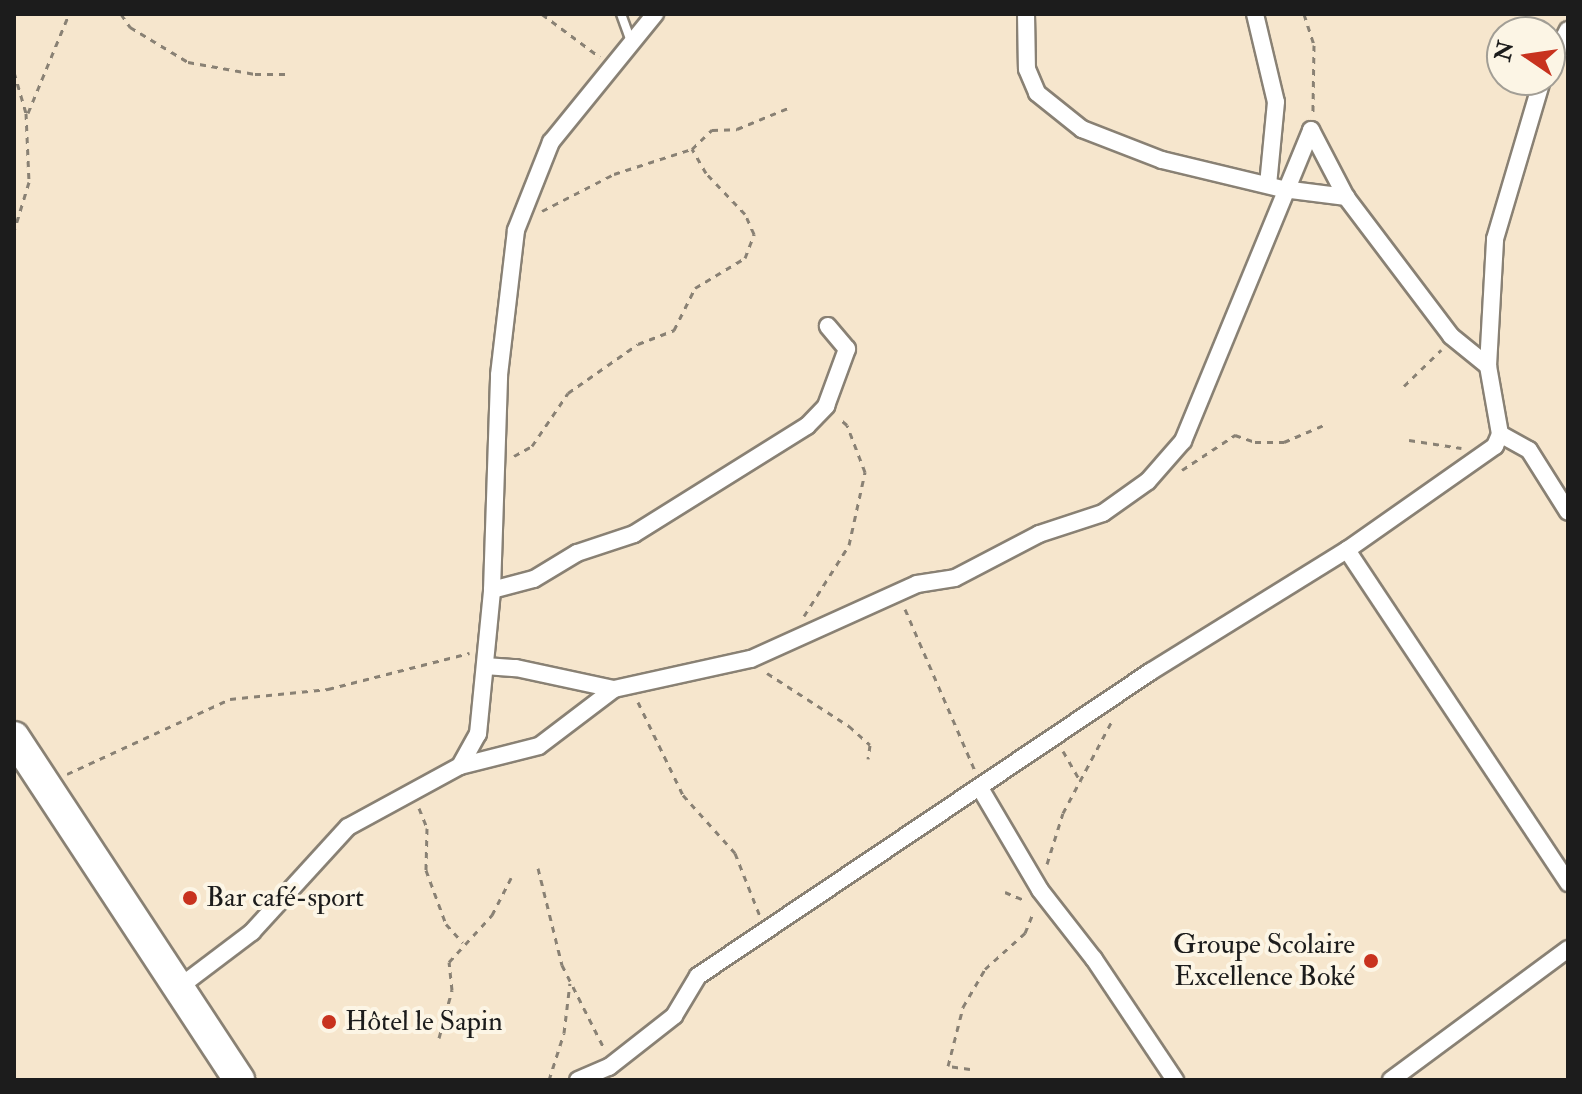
<!DOCTYPE html>
<meta charset="utf-8">
<style>
body{margin:0}
#map{position:relative;width:1582px;height:1094px;overflow:hidden;background:#f6e6cd;font-family:"IM FELL Double Pica",serif}
div>[style]{position:absolute}
.path>*{height:3px;margin-top:-1.5px;transform-origin:0;background:repeating-linear-gradient(90deg,#898174 0 6px,transparent 0 12px)}
.roads{filter:drop-shadow(2px 0 #898174) drop-shadow(-2px 0 #898174) drop-shadow(0 2px #898174) drop-shadow(0 -2px #898174)}
.lane>*{height:8px;margin:-4px;padding:0 4px;transform-origin:4px;border-radius:4px;background:#fff}
.street>*{height:16px;margin:-8px;padding:0 8px;transform-origin:8px;border-radius:8px;background:#fff}
.highway>*{height:30px;margin:-15px;padding:0 15px;transform-origin:15px;border-radius:15px;background:#fff}
.dots>*{width:22px;height:22px;translate:-50% -50%;box-sizing:border-box;border:4px solid #fcf5e5;border-radius:50%}
span{translate:-50% -50%;white-space:nowrap;text-align:center;line-height:1.15;-webkit-text-stroke:8px #fcf5e5;paint-order:stroke}
.poi-label{font-size:28px;color:#1c1c1c}
.left{translate:0 -50%;text-align:left}
.right{translate:-100% -50%;text-align:right}
.frame{position:absolute;inset:0;border:16px solid #1c1c1c;pointer-events:none}
.north{position:absolute;left:1486px;top:16px;width:80px;height:80px;box-sizing:border-box;background:#fcf5e5;border:2px solid #a29e95;border-radius:50%;rotate:283deg;font-size:22px;font-weight:700;line-height:32px;text-align:center;color:#1c1c1c}
.north::after{content:'';display:block;margin:auto;width:28px;height:36px;background:#c8321e;clip-path:polygon(50% 0,100% 100%,50% 72%,0 100%)}
</style>
<div id="map">
<div class="path">
<i style="left:121px;top:14px;width:16px;rotate:55deg"></i>
<i style="left:130px;top:27px;width:68px;rotate:31.1deg"></i>
<i style="left:188px;top:62px;width:68px;rotate:10.2deg"></i>
<i style="left:255px;top:74px;width:33px"></i>
<i style="left:542px;top:14px;width:72px;rotate:36.6deg"></i>
<i style="left:1304px;top:14px;width:33px;rotate:72deg"></i>
<i style="left:1314px;top:45px;width:67px;rotate:90.9deg"></i>
<i style="left:14px;top:72px;width:43px;rotate:73.7deg"></i>
<i style="left:26px;top:113px;width:69px;rotate:87.5deg"></i>
<i style="left:29px;top:182px;width:51px;rotate:107deg"></i>
<i style="left:28px;top:113px;width:107px;rotate:-67.5deg"></i>
<i style="left:542px;top:211px;width:81px;rotate:-27.2deg"></i>
<i style="left:614px;top:174px;width:82px;rotate:-17.8deg"></i>
<i style="left:692px;top:149px;width:28px;rotate:-44deg"></i>
<i style="left:712px;top:130px;width:25px;rotate:-2deg"></i>
<i style="left:737px;top:129px;width:55px;rotate:-22.4deg"></i>
<i style="left:1404px;top:386px;width:52px;rotate:-44.2deg"></i>
<i style="left:1409px;top:440px;width:53px;rotate:8.7deg"></i>
<i style="left:514px;top:456px;width:21px;rotate:-29deg"></i>
<i style="left:532px;top:446px;width:64px;rotate:-55.8deg"></i>
<i style="left:568px;top:393px;width:85px;rotate:-35deg"></i>
<i style="left:638px;top:344px;width:39px;rotate:-21deg"></i>
<i style="left:674px;top:330px;width:47px;rotate:-63.4deg"></i>
<i style="left:695px;top:288px;width:58px;rotate:-31deg"></i>
<i style="left:745px;top:258px;width:26px;rotate:-69deg"></i>
<i style="left:754px;top:234px;width:22px;rotate:-114deg"></i>
<i style="left:745px;top:214px;width:57px;rotate:-133.6deg"></i>
<i style="left:706px;top:173px;width:28px;rotate:-120deg"></i>
<i style="left:1182px;top:470px;width:64px;rotate:-33.4deg"></i>
<i style="left:1235px;top:435px;width:21px;rotate:19deg"></i>
<i style="left:1255px;top:442px;width:29px"></i>
<i style="left:1284px;top:442px;width:43px;rotate:-23deg"></i>
<i style="left:905px;top:609px;width:176px;rotate:66.6deg"></i>
<i style="left:804px;top:616px;width:84px;rotate:-57.6deg"></i>
<i style="left:849px;top:545px;width:75px;rotate:-77.6deg"></i>
<i style="left:865px;top:472px;width:50px;rotate:-111deg"></i>
<i style="left:847px;top:425px;width:11px;rotate:-139deg"></i>
<i style="left:767px;top:673px;width:98px;rotate:32.9deg"></i>
<i style="left:849px;top:726px;width:28px;rotate:42deg"></i>
<i style="left:870px;top:745px;width:14px;rotate:98deg"></i>
<i style="left:638px;top:702px;width:103px;rotate:64.2deg"></i>
<i style="left:683px;top:795px;width:78px;rotate:48.1deg"></i>
<i style="left:735px;top:853px;width:68px;rotate:68.4deg"></i>
<i style="left:1063px;top:751px;width:36px;rotate:60deg"></i>
<i style="left:67px;top:774px;width:179px;rotate:-24.7deg"></i>
<i style="left:230px;top:699px;width:99px;rotate:-5.8deg"></i>
<i style="left:328px;top:689px;width:146px;rotate:-14.3deg"></i>
<i style="left:419px;top:808px;width:22px;rotate:68deg"></i>
<i style="left:427px;top:828px;width:42px;rotate:91.4deg"></i>
<i style="left:426px;top:870px;width:58px;rotate:69.7deg"></i>
<i style="left:446px;top:924px;width:25px;rotate:48deg"></i>
<i style="left:1047px;top:864px;width:53px;rotate:-72.6deg"></i>
<i style="left:1063px;top:813px;width:106px;rotate:-62deg"></i>
<i style="left:538px;top:868px;width:100px;rotate:76.1deg"></i>
<i style="left:562px;top:965px;width:93px;rotate:63.2deg"></i>
<i style="left:1005px;top:892px;width:23px;rotate:23deg"></i>
<i style="left:439px;top:1038px;width:50px;rotate:-74.8deg"></i>
<i style="left:452px;top:990px;width:28px;rotate:-96deg"></i>
<i style="left:449px;top:962px;width:64px;rotate:-47.5deg"></i>
<i style="left:492px;top:915px;width:42px;rotate:-62.8deg"></i>
<i style="left:970px;top:1069px;width:22px;rotate:-172deg"></i>
<i style="left:948px;top:1066px;width:61px;rotate:-75.7deg"></i>
<i style="left:963px;top:1007px;width:44px;rotate:-59.9deg"></i>
<i style="left:985px;top:969px;width:54px;rotate:-42deg"></i>
<i style="left:1025px;top:933px;width:22px;rotate:-68deg"></i>
<i style="left:549px;top:1080px;width:49px;rotate:-72.3deg"></i>
<i style="left:564px;top:1033px;width:50px;rotate:-83.2deg"></i>
</div>
<div class="roads">
<div class="lane">
<i style="left:621px;top:14px;width:32px;rotate:70deg"></i>
</div>
<div class="street">
<i style="left:1026px;top:14px;width:55px;rotate:89deg"></i>
<i style="left:1027px;top:69px;width:26px;rotate:67deg"></i>
<i style="left:1037px;top:93px;width:58px;rotate:38.7deg"></i>
<i style="left:1082px;top:129px;width:86px;rotate:21.2deg"></i>
<i style="left:1162px;top:160px;width:124px;rotate:13.5deg"></i>
<i style="left:1283px;top:189px;width:64px;rotate:7.2deg"></i>
<i style="left:1255px;top:14px;width:90px;rotate:76.6deg"></i>
<i style="left:1276px;top:102px;width:83px;rotate:95.5deg"></i>
<i style="left:1550px;top:65px;width:39px;rotate:-63deg"></i>
<i style="left:1311px;top:130px;width:76px;rotate:62.4deg"></i>
<i style="left:1346px;top:197px;width:174px;rotate:52.9deg"></i>
<i style="left:1451px;top:336px;width:48px;rotate:39deg"></i>
<i style="left:1500px;top:434px;width:33px;rotate:29deg"></i>
<i style="left:1529px;top:450px;width:73px;rotate:57.8deg"></i>
<i style="left:1347px;top:550px;width:400px;rotate:56.4deg"></i>
<i style="left:492px;top:590px;width:43px;rotate:-14.7deg"></i>
<i style="left:534px;top:579px;width:50px;rotate:-31.2deg"></i>
<i style="left:577px;top:553px;width:60px;rotate:-18.4deg"></i>
<i style="left:634px;top:534px;width:204px;rotate:-32deg"></i>
<i style="left:807px;top:426px;width:28px;rotate:-46deg"></i>
<i style="left:826px;top:406px;width:61px;rotate:-69.8deg"></i>
<i style="left:847px;top:349px;width:30px;rotate:-130deg"></i>
<i style="left:485px;top:666px;width:31px;rotate:4deg"></i>
<i style="left:516px;top:668px;width:100px;rotate:12.1deg"></i>
<i style="left:614px;top:689px;width:140px;rotate:-12.4deg"></i>
<i style="left:751px;top:659px;width:182px;rotate:-24.3deg"></i>
<i style="left:917px;top:584px;width:38px;rotate:-9deg"></i>
<i style="left:955px;top:578px;width:95px;rotate:-27.6deg"></i>
<i style="left:1039px;top:534px;width:67px;rotate:-18.2deg"></i>
<i style="left:1103px;top:513px;width:55px;rotate:-35.4deg"></i>
<i style="left:1148px;top:481px;width:53px;rotate:-48.8deg"></i>
<i style="left:1183px;top:441px;width:336px;rotate:-67.6deg"></i>
<i style="left:460px;top:766px;width:81px;rotate:-14.2deg"></i>
<i style="left:539px;top:746px;width:94px;rotate:-37.2deg"></i>
<i style="left:980px;top:788px;width:118px;rotate:59.5deg"></i>
<i style="left:1040px;top:890px;width:88px;rotate:52deg"></i>
<i style="left:1094px;top:959px;width:146px;rotate:56.2deg"></i>
<i style="left:178px;top:988px;width:93px;rotate:-37.1deg"></i>
<i style="left:252px;top:932px;width:142px;rotate:-47.6deg"></i>
<i style="left:348px;top:827px;width:128px;rotate:-28.6deg"></i>
<i style="left:460px;top:766px;width:37px;rotate:-61deg"></i>
<i style="left:478px;top:734px;width:145px;rotate:-84.4deg"></i>
<i style="left:492px;top:590px;width:215px;rotate:-88.1deg"></i>
<i style="left:499px;top:375px;width:146px;rotate:-83.3deg"></i>
<i style="left:516px;top:230px;width:95px;rotate:-68.3deg"></i>
<i style="left:551px;top:142px;width:165px;rotate:-50.9deg"></i>
<i style="left:578px;top:1080px;width:34px;rotate:-23deg"></i>
<i style="left:609px;top:1067px;width:83px;rotate:-38.1deg"></i>
<i style="left:674px;top:1016px;width:47px;rotate:-59deg"></i>
<i style="left:698px;top:976px;width:545px;rotate:-33.92deg"></i>
<i style="left:1150px;top:672px;width:232px;rotate:-31.8deg"></i>
<i style="left:1347px;top:550px;width:181px;rotate:-35.1deg"></i>
<i style="left:1495px;top:446px;width:13px;rotate:-67deg"></i>
<i style="left:1500px;top:434px;width:69px;rotate:-100deg"></i>
<i style="left:1488px;top:366px;width:127px;rotate:-86.8deg"></i>
<i style="left:1495px;top:239px;width:166px;rotate:-73.5deg"></i>
<i style="left:1391px;top:1080px;width:220px;rotate:-36.5deg"></i>
</div>
<div class="highway">
<i style="left:14px;top:737px;width:410px;rotate:56.7deg"></i>
</div>
</div>
<div class="dots">
<i style="left:190px;top:898px;background:#c8321e"></i>
<i style="left:1371px;top:961px;background:#c8321e"></i>
<i style="left:329px;top:1022px;background:#c8321e"></i>
</div>
<div class="poi-label">
<span class="left" style="left:206px;top:898px">Bar café-sport</span>
<span class="right" style="left:1355px;top:961px">Groupe Scolaire<br>Excellence Boké</span>
<span class="left" style="left:345px;top:1022px">Hôtel le Sapin</span>
</div>
<div class="frame"></div>
<div class="north">N</div>
</div>
